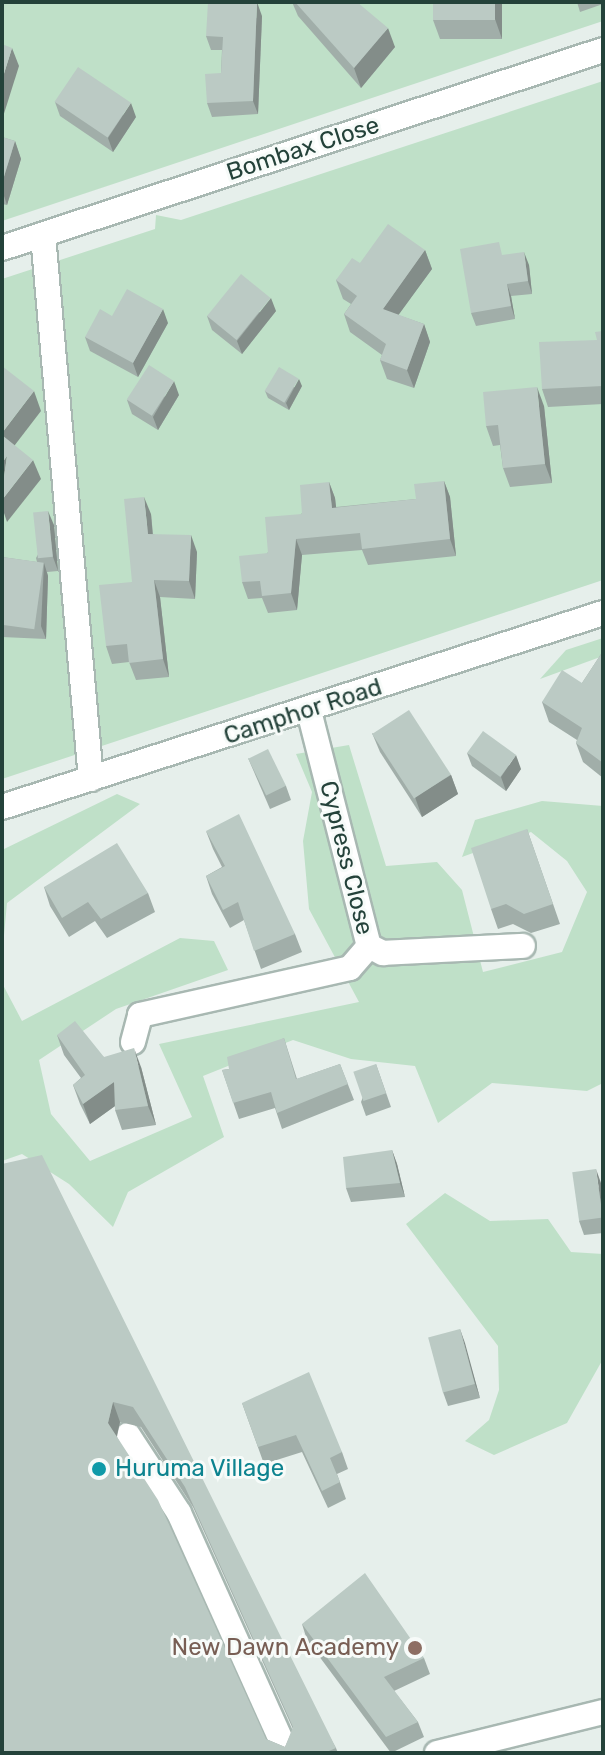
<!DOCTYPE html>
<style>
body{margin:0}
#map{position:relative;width:605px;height:1755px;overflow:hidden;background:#e6efeb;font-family:Rubik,sans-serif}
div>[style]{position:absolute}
.green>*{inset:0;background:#bfe0c8}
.roads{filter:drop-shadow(2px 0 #a8b8b2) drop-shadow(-2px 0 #a8b8b2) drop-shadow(0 2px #a8b8b2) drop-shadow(0 -2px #a8b8b2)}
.minor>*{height:24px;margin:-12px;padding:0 12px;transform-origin:12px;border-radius:12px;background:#fff}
.wall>*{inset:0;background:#a1aea9}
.shaded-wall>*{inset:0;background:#838d89}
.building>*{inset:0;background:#bbcac4;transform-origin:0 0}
.dots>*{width:22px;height:22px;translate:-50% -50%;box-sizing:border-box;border:4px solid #f7fbf9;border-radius:50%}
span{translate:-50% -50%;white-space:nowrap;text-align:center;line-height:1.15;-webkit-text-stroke:6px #f7fbf9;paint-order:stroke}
.street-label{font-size:24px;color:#24423a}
.culture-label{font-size:24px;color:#0d838f}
.left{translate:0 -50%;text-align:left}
.education-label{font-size:24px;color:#785e54}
.right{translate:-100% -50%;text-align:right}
.frame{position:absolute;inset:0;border:4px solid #24423a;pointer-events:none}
</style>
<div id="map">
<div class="green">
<i style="clip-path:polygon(2px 2px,603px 2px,603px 21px,2px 221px)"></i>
<i style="clip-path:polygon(603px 81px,603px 580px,2px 779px,2px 279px,155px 229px,156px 215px,181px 220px)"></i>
<i style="clip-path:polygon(603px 638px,603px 656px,540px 679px,566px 650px)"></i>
<i style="clip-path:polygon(349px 745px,386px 866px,437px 862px,462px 890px,483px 972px,562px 952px,587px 892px,567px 861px,531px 832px,462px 857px,475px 820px,542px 801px,603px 806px,603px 1083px,587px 1091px,492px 1083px,438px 1123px,415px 1066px,351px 1059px,293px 1040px,203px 1076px,224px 1137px,128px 1192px,113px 1227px,69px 1184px,22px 1154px,2px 1161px,2px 983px,22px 1021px,180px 938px,214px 941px,228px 970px,116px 1009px,39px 1060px,51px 1114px,90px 1161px,192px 1117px,159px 1044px,359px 1002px,309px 909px,303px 841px,312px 792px,296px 754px)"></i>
<i style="clip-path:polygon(117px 794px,140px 804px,7px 903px,2px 957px,2px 850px)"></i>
<i style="clip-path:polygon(445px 1193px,490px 1221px,548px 1219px,571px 1252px,603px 1254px,603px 1359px,567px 1423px,494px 1455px,465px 1441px,489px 1420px,499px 1390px,498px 1346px,406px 1224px)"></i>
</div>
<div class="roads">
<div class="minor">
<i style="left:43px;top:235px;width:546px;rotate:84.96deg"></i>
<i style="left:2px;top:248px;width:633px;rotate:-18.23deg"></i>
<i style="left:309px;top:711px;width:243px;rotate:75.7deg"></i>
<i style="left:369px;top:946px;width:16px;rotate:27deg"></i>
<i style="left:383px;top:953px;width:140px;rotate:-2.9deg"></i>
<i style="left:2px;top:807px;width:632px;rotate:-17.89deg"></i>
<i style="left:133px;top:1042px;width:28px;rotate:-75deg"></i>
<i style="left:140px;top:1015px;width:215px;rotate:-12.6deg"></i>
<i style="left:350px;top:968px;width:29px;rotate:-49deg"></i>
<i style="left:128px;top:1435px;width:93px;rotate:56.8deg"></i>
<i style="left:179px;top:1513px;width:263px;rotate:65.8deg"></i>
<i style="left:437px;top:1753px;width:171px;rotate:-13.9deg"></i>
</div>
</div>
<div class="wall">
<i style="clip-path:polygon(292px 2px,357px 2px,395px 47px,361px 88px,298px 16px)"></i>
<i style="clip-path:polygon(502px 2px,502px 39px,440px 39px,433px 20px)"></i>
<i style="clip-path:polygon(577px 2px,603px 2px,603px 4px,580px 12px)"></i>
<i style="clip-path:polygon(262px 16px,258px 114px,212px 117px,207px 103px,221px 73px,222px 50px,211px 50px,206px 36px)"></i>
<i style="clip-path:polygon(55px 102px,136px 117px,113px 152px,60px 116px)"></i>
<i style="clip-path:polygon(2px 137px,15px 141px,21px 159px,7px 205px,2px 204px)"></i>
<i style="clip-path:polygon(425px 250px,432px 269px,398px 315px,424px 324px,430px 342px,414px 388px,387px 379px,380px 360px,382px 355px,350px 332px,344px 314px,351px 304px,343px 299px,336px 280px,360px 263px)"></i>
<i style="clip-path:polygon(504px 255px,529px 265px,532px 294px,511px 296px,515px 319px,476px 326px,471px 313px)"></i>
<i style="clip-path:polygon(276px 311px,242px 354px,212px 330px,207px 316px)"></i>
<i style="clip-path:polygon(168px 323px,138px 377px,90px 351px,85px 337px)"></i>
<i style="clip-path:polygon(603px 331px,603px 404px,548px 407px,542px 389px,597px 340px)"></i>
<i style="clip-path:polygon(302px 386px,289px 410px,268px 398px,265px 391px)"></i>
<i style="clip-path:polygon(179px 395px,158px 430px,132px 414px,127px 400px)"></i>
<i style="clip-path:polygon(544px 406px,552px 483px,510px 487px,503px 468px,500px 445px,493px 446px,486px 426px)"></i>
<i style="clip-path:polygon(444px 481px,450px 497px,456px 556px,368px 565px,362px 550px,302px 555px,297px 610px,268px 613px,262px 598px,248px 599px,242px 582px,329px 482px,335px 498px,336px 507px,416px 499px)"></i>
<i style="clip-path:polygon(151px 514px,153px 534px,197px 552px,195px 599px,160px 597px,169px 677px,136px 680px,129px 662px,112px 664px,106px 646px,132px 582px)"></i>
<i style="clip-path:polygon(54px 525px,58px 571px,47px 572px,48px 576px,46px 639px,2px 637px,2px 557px,37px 562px,36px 558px)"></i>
<i style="clip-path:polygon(603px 651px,603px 778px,583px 762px,576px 743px,577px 740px,549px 722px,542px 702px,582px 683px)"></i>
<i style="clip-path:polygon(372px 733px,451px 775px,458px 794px,422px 817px,380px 752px)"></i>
<i style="clip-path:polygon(467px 753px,521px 769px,506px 791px,472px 766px)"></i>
<i style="clip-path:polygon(248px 758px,286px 786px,291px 800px,270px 809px)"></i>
<i style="clip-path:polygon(527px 829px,560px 924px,531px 933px,513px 924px,498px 929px,491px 909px)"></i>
<i style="clip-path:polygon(206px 831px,295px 934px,302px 952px,261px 969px,244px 920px,230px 928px,212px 894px,206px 876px,222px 867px,213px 849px)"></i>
<i style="clip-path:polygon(44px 887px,148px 893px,155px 912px,107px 938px,95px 921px,69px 937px,50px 906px)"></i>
<i style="clip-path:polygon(57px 1035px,104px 1057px,141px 1067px,156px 1125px,122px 1130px,115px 1110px,115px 1106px,90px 1124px,80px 1104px,73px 1085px,81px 1078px,64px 1055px)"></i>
<i style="clip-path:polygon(284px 1038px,297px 1079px,340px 1064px,354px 1100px,282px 1129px,275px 1108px,239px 1119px,222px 1070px,229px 1069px)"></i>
<i style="clip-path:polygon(376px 1064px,391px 1107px,366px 1116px,361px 1102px)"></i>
<i style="clip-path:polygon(392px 1150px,397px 1164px,405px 1197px,351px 1202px,346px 1188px)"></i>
<i style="clip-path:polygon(evenodd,2px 1164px,336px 1748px,338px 1753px,2px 1753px,2px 1164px,120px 1422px,141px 1427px,193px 1507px,293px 1729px,285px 1747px,266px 1739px,117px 1437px,120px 1422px)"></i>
<i style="clip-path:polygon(601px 1183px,603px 1194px,603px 1233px,584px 1235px,579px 1221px)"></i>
<i style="clip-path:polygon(460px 1329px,480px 1398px,448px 1406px,443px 1392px)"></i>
<i style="clip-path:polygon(242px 1403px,342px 1452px,348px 1469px,337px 1474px,346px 1499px,328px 1508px,302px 1452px,264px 1464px)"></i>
<i style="clip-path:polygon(302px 1624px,424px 1658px,430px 1674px,394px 1691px,418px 1722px,424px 1737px,391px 1753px,307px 1640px)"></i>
</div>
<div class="shaded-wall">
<i style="clip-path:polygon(257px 2px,262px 16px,258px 114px,253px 101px)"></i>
<i style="clip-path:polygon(495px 2px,502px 2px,502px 39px,495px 19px)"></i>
<i style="clip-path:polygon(388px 28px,395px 47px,361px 88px,354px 68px)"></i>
<i style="clip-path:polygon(12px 48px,19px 66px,2px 120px,2px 80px)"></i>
<i style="clip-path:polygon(131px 103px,136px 117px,113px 152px,108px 138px)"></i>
<i style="clip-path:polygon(15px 141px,21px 159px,7px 205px,2px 190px,2px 183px)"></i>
<i style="clip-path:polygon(425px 250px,432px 269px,389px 328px,383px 309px)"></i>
<i style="clip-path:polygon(524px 252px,529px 265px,532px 294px,528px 281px)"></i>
<i style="clip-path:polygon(507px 284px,511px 296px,515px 319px,511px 306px)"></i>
<i style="clip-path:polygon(271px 298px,276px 311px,242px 354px,237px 341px)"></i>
<i style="clip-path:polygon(163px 309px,168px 323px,138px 377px,133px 363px)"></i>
<i style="clip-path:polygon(424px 324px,430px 342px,414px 388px,407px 370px)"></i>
<i style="clip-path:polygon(299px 379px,302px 386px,289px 410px,286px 403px)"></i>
<i style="clip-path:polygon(174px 381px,179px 395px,158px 430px,153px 417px)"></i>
<i style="clip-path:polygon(537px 387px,544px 406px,552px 483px,545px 464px)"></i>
<i style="clip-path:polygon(34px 391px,41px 411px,8px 454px,2px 438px,2px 433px)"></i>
<i style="clip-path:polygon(7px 456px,2px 492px,2px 463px)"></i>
<i style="clip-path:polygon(33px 460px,41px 479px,7px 522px,2px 507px,2px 500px)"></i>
<i style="clip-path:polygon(444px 481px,450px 497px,456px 556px,450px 539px)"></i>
<i style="clip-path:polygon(329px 482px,335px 498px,338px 524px,332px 508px)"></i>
<i style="clip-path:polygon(144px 497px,151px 514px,154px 551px,148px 534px)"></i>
<i style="clip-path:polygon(48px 511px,54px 525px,58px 571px,53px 557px)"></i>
<i style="clip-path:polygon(191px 535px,197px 552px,195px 599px,189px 581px)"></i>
<i style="clip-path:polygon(296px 539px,302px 555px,297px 610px,291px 593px)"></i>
<i style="clip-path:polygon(44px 563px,48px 576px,46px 639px,41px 626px)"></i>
<i style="clip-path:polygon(154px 580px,160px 597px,169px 677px,163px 659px)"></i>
<i style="clip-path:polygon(516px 755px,521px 769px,506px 791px,501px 777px)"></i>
<i style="clip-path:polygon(451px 775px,458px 794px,422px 817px,415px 797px)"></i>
<i style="clip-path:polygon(134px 1048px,141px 1067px,156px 1125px,148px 1106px)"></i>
<i style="clip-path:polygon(114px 1082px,122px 1101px,90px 1124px,83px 1104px)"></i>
<i style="clip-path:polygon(392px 1150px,397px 1164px,405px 1197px,400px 1183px)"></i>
<i style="clip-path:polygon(596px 1169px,601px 1183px,603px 1194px,603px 1218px)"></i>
<i style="clip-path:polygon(460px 1329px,465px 1343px,480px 1398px,475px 1384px)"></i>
<i style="clip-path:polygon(113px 1402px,120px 1422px,115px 1443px,108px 1423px)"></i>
</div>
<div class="building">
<i style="clip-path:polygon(208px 2px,257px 2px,253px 101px,207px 103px,205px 74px,221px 73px,223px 37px,206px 36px)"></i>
<i style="clip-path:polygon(295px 2px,357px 2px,388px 28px,354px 68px)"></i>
<i style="left:433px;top:2px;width:62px;height:18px"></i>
<i style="clip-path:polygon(2px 44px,12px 48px,2px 80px)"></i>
<i style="left:78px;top:67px;width:64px;height:42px;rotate:34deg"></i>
<i style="clip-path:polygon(2px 137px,15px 141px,2px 183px)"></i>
<i style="clip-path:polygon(388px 224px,425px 250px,383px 309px,424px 324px,407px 370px,380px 360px,386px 344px,344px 314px,357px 296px,336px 280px,352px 258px,360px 263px)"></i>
<i style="clip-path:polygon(499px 242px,502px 255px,524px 252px,528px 281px,507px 284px,511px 306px,471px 313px,460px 249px)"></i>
<i style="left:241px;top:274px;width:38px;height:54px;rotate:39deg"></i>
<i style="clip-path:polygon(127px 289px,163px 309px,133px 363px,85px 337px,100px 309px,112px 316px)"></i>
<i style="clip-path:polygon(603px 331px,603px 386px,542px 389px,539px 342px,597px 340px,595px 332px)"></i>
<i style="left:149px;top:365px;width:30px;height:41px;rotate:33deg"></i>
<i style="clip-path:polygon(2px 366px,34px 391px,2px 433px)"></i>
<i style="left:279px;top:367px;width:23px;height:28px;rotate:31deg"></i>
<i style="clip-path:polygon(537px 387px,545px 464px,503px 468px,498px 425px,486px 426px,483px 392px)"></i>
<i style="clip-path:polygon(2px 435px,33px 460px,2px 500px,2px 491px,7px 456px,2px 463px)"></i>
<i style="clip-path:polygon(444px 481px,450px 539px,362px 549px,360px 533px,296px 539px,291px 593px,262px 596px,260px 581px,242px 582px,239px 556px,268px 553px,265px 517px,302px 514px,300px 485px,329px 482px,332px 508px,416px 499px,414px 484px)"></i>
<i style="clip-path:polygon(144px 497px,148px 534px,191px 535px,189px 581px,154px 580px,163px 659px,129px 663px,127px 644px,106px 646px,99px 585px,132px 582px,124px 499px)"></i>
<i style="left:48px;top:511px;width:46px;height:15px;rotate:84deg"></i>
<i style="left:2px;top:557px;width:42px;height:67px;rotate:8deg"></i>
<i style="clip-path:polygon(603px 651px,603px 763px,576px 743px,582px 728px,542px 702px,562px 670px,582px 683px)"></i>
<i style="left:409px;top:710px;width:77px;height:44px;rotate:57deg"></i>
<i style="left:483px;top:731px;width:41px;height:27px;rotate:36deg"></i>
<i style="left:268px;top:749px;width:41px;height:22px;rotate:64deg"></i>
<i style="clip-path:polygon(239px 814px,295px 934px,254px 951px,238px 902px,223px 910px,206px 876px,225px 866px,206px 831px)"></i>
<i style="clip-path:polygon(527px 829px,553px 904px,524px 914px,506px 904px,491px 909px,471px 848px)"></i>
<i style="clip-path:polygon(117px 843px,148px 893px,101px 919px,88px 902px,62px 918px,44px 887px)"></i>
<i style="clip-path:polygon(75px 1021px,104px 1057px,134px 1048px,148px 1106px,115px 1110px,114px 1082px,83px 1104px,73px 1085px,85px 1075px,57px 1035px)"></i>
<i style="clip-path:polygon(284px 1038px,296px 1079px,340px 1064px,348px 1084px,277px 1113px,271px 1092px,233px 1103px,222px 1070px,229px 1069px,227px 1057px)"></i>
<i style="left:376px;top:1064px;width:31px;height:24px;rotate:71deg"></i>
<i style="clip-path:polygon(392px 1150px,400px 1183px,346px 1188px,343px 1157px)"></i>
<i style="clip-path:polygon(evenodd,42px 1155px,336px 1748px,324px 1753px,2px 1753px,2px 1164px,42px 1155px,113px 1402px,133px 1407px,185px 1487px,293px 1727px,285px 1747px,266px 1739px,158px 1500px,108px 1423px,113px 1402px)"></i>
<i style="left:596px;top:1169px;width:49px;height:24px;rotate:82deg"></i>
<i style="left:460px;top:1329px;width:57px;height:33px;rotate:75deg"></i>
<i style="clip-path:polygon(309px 1372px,342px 1452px,330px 1458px,340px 1482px,322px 1491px,296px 1435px,258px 1447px,242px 1403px)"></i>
<i style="clip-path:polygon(365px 1573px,424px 1658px,384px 1677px,418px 1722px,386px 1737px,302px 1624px)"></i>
</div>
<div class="dots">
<i style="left:99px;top:1469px;background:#0f9aa8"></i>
<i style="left:415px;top:1648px;background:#8d6e63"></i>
</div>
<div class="street-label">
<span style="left:303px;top:149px;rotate:-18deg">Bombax Close</span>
<span style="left:303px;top:712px;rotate:-18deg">Camphor Road</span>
<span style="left:346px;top:858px;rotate:76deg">Cypress Close</span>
</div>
<div class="culture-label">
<span class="left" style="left:115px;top:1469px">Huruma Village</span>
</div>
<div class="education-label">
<span class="right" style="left:399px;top:1648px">New Dawn Academy</span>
</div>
<div class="frame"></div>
</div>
